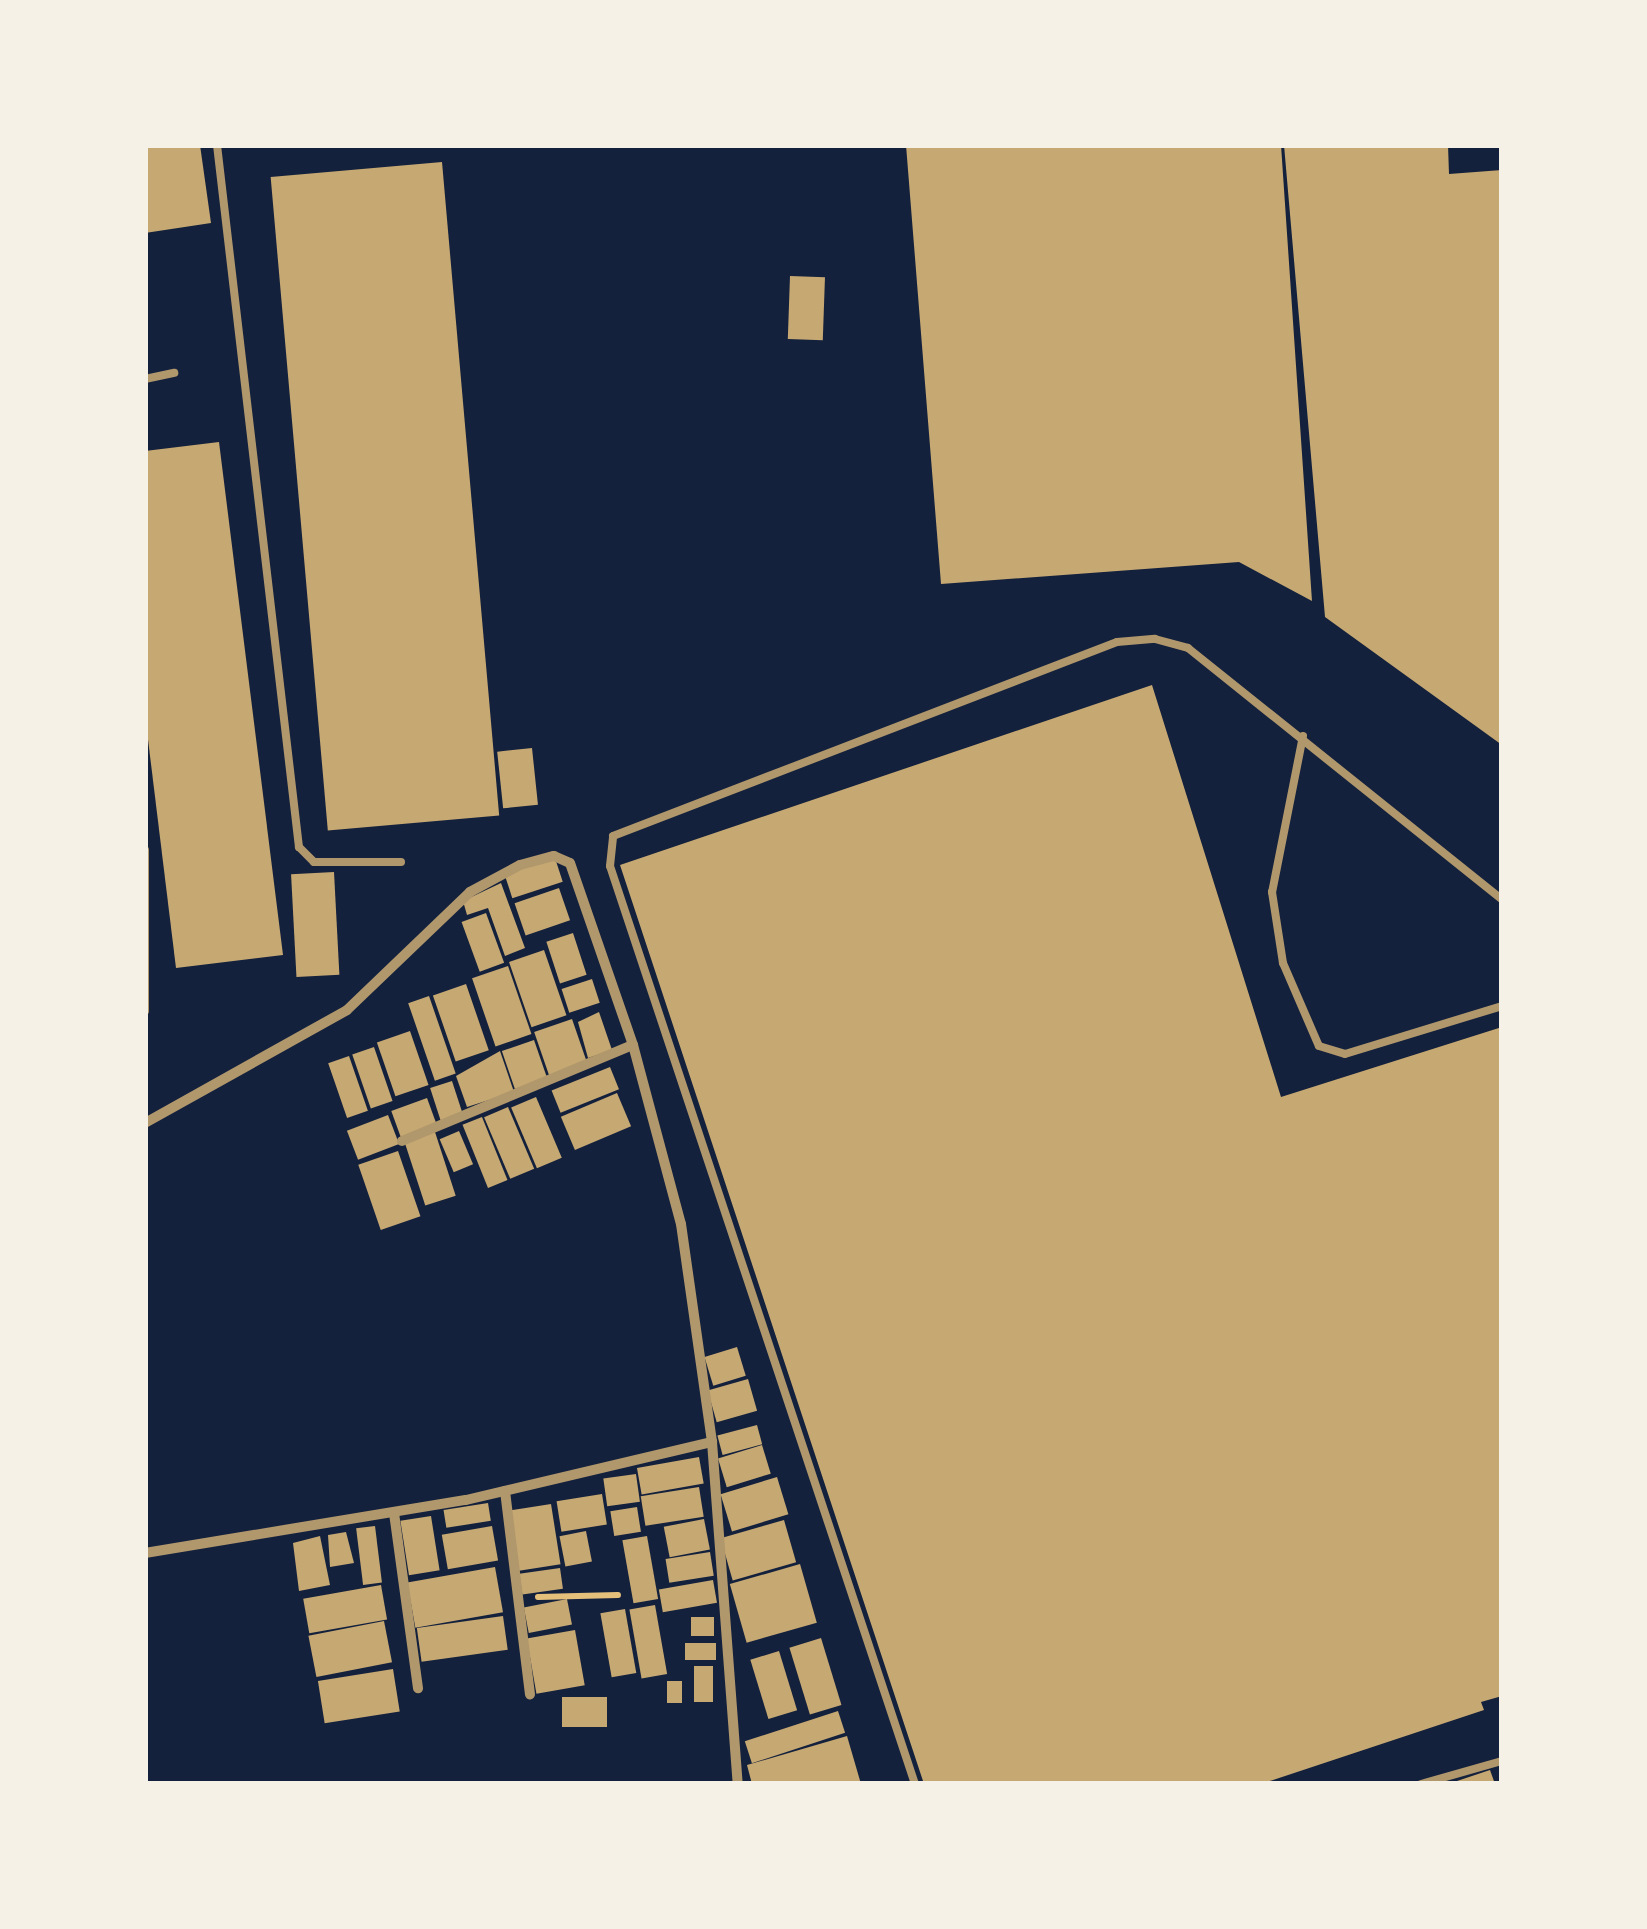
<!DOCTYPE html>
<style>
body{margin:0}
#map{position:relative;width:1647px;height:1929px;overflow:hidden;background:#14213d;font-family:Commissioner,sans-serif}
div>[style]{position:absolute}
.building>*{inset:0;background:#c6a872;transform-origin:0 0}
.path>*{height:6px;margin:-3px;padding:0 3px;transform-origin:3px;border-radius:3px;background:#e5c07b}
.service>*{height:8px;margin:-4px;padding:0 4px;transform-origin:4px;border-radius:4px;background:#b1986c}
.minor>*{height:10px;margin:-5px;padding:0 5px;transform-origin:5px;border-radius:5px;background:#b1986c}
span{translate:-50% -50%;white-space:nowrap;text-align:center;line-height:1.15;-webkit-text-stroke:9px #f6f1e7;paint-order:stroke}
.frame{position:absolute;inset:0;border:148px solid #f6f1e7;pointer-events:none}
</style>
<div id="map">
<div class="building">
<i style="clip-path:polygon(145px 145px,200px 145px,211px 223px,145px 233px)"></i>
<i style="clip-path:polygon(906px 145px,1281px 145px,1312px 601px,1239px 562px,941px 584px)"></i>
<i style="clip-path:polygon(1284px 145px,1448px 145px,1449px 174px,1502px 170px,1502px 745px,1325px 617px)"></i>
<i style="left:442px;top:162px;width:656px;height:172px;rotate:85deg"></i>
<i style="left:790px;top:276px;width:35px;height:63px;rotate:2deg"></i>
<i style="clip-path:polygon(219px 442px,283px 955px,176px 968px,145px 715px,145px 451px)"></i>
<i style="clip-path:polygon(1152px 685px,1281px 1097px,1502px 1027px,1502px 1696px,1481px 1702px,1484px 1710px,1261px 1784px,924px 1784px,620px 865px)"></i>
<i style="left:532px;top:748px;width:57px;height:35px;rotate:84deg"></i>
<i style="left:555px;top:858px;width:25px;height:53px;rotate:72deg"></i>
<i style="left:334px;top:872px;width:103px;height:43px;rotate:87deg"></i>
<i style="clip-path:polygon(501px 883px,525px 948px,505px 956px,488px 908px,467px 915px,463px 901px)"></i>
<i style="left:559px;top:888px;width:34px;height:47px;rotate:71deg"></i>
<i style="left:486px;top:913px;width:53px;height:26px;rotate:70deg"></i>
<i style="left:573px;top:933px;width:44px;height:28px;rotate:72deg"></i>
<i style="left:544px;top:950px;width:69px;height:37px;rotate:71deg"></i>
<i style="left:508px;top:966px;width:72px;height:38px;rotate:71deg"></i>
<i style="left:592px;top:979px;width:25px;height:32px;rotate:72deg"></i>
<i style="left:466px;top:984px;width:70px;height:35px;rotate:71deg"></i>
<i style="left:429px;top:996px;width:82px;height:22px;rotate:71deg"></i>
<i style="clip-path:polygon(599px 1012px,612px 1050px,588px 1058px,578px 1022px)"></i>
<i style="left:572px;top:1019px;width:46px;height:40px;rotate:71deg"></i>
<i style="left:410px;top:1031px;width:57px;height:35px;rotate:71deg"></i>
<i style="left:534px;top:1040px;width:40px;height:34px;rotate:71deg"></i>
<i style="left:374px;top:1047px;width:57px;height:23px;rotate:71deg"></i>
<i style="clip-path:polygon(500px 1051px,514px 1092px,467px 1107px,456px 1076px)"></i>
<i style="left:349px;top:1056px;width:58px;height:22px;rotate:71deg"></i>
<i style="left:610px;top:1067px;width:24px;height:63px;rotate:68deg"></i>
<i style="left:452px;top:1081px;width:35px;height:23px;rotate:72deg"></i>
<i style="left:617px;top:1093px;width:36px;height:61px;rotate:67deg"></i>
<i style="left:536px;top:1097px;width:66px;height:27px;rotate:67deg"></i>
<i style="left:427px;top:1098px;width:30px;height:38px;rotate:70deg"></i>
<i style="left:508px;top:1107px;width:67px;height:26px;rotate:67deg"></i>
<i style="left:388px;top:1115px;width:31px;height:44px;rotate:69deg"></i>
<i style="left:482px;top:1117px;width:68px;height:21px;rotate:68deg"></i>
<i style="left:459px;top:1131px;width:36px;height:21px;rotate:67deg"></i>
<i style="left:435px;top:1132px;width:67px;height:32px;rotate:72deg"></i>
<i style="left:398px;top:1151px;width:69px;height:42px;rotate:71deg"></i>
<i style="left:737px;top:1347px;width:30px;height:34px;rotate:73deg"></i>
<i style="left:748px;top:1379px;width:33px;height:42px;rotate:74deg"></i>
<i style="left:757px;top:1425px;width:20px;height:41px;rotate:75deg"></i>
<i style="left:762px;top:1445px;width:30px;height:46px;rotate:73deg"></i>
<i style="left:699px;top:1457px;width:27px;height:63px;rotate:80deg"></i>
<i style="left:636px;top:1474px;width:28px;height:33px;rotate:82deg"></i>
<i style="left:777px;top:1477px;width:39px;height:59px;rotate:73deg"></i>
<i style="left:699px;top:1487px;width:30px;height:59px;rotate:81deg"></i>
<i style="left:602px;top:1494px;width:31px;height:46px;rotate:81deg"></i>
<i style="left:488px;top:1503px;width:18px;height:45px;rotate:81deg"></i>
<i style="left:551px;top:1504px;width:61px;height:42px;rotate:81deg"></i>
<i style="left:637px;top:1507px;width:25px;height:27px;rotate:81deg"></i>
<i style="left:431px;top:1516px;width:55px;height:31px;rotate:81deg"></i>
<i style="left:704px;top:1519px;width:31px;height:41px;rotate:79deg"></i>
<i style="left:784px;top:1520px;width:44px;height:66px;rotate:74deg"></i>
<i style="left:375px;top:1526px;width:57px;height:19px;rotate:83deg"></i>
<i style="left:492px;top:1526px;width:35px;height:51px;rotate:80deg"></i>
<i style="left:586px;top:1531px;width:31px;height:27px;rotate:79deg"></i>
<i style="clip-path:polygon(346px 1532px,354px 1563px,330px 1567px,328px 1535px)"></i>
<i style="clip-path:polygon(320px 1536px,330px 1585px,299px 1591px,293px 1543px)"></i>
<i style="left:647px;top:1536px;width:64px;height:25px;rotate:80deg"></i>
<i style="left:710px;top:1552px;width:24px;height:45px;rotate:81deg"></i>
<i style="left:800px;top:1564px;width:61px;height:73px;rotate:74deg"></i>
<i style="left:495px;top:1567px;width:46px;height:89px;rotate:80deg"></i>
<i style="left:560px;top:1568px;width:21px;height:41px;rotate:82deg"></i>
<i style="left:713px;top:1580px;width:23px;height:55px;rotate:80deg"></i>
<i style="left:381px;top:1585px;width:35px;height:79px;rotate:80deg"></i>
<i style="left:567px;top:1599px;width:26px;height:44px;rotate:79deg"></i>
<i style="left:655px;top:1605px;width:70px;height:26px;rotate:80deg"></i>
<i style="left:625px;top:1609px;width:65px;height:25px;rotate:80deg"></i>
<i style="left:503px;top:1616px;width:34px;height:87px;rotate:82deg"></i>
<i style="left:691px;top:1617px;width:23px;height:19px"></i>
<i style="left:384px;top:1621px;width:42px;height:77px;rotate:79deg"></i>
<i style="left:575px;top:1630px;width:56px;height:49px;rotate:80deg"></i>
<i style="left:821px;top:1638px;width:70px;height:33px;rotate:73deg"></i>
<i style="left:685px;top:1643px;width:31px;height:17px"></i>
<i style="left:779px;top:1651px;width:62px;height:30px;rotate:73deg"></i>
<i style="left:694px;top:1666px;width:19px;height:36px"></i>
<i style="left:393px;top:1669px;width:43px;height:76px;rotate:81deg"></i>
<i style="left:682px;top:1681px;width:22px;height:15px;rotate:90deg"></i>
<i style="left:562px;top:1697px;width:45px;height:30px"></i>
<i style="left:838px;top:1711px;width:23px;height:98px;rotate:72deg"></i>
<i style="clip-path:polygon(847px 1736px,861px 1784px,752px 1784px,747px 1765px)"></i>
<i style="clip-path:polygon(1490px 1770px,1495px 1784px,1451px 1784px,1451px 1783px)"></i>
</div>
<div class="path">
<i style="left:538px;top:1597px;width:80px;rotate:-1.4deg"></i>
</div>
<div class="service">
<i style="left:217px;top:145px;width:707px;rotate:83.34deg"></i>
<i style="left:299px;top:847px;width:21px;rotate:45deg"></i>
<i style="left:314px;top:862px;width:87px"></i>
<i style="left:145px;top:379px;width:30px;rotate:-12deg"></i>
<i style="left:1303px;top:736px;width:159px;rotate:101.2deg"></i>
<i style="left:1272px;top:892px;width:72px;rotate:81.2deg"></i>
<i style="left:1283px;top:963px;width:90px;rotate:66.6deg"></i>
<i style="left:1319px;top:1046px;width:27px;rotate:17deg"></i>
<i style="left:1345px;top:1054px;width:164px;rotate:-17deg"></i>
<i style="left:145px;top:850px;width:161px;rotate:90deg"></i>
<i style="left:915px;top:1784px;width:967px;rotate:-108.38deg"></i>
<i style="left:610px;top:866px;width:30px;rotate:-84deg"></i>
<i style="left:613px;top:836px;width:540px;rotate:-21.05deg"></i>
<i style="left:1117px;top:642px;width:38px;rotate:-5deg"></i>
<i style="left:1155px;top:639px;width:34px;rotate:15deg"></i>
<i style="left:1188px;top:648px;width:403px;rotate:38.7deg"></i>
<i style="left:1421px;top:1784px;width:84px;rotate:-15.9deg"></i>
</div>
<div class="minor">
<i style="left:145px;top:1123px;width:231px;rotate:-29.2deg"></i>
<i style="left:347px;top:1010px;width:170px;rotate:-43.8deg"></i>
<i style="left:470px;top:892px;width:57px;rotate:-28.4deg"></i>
<i style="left:520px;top:865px;width:35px;rotate:-15deg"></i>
<i style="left:554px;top:856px;width:17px;rotate:24deg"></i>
<i style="left:570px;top:863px;width:193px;rotate:70.9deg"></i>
<i style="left:633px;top:1045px;width:185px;rotate:75deg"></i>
<i style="left:681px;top:1224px;width:220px;rotate:81.9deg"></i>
<i style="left:712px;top:1442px;width:343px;rotate:85.7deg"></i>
<i style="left:402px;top:1141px;width:250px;rotate:-22.6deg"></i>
<i style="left:505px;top:1491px;width:205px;rotate:83deg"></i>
<i style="left:394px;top:1513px;width:177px;rotate:82.2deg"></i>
<i style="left:145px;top:1553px;width:325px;rotate:-9.4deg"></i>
<i style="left:466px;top:1500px;width:253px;rotate:-13.3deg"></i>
</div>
<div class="frame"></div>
</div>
